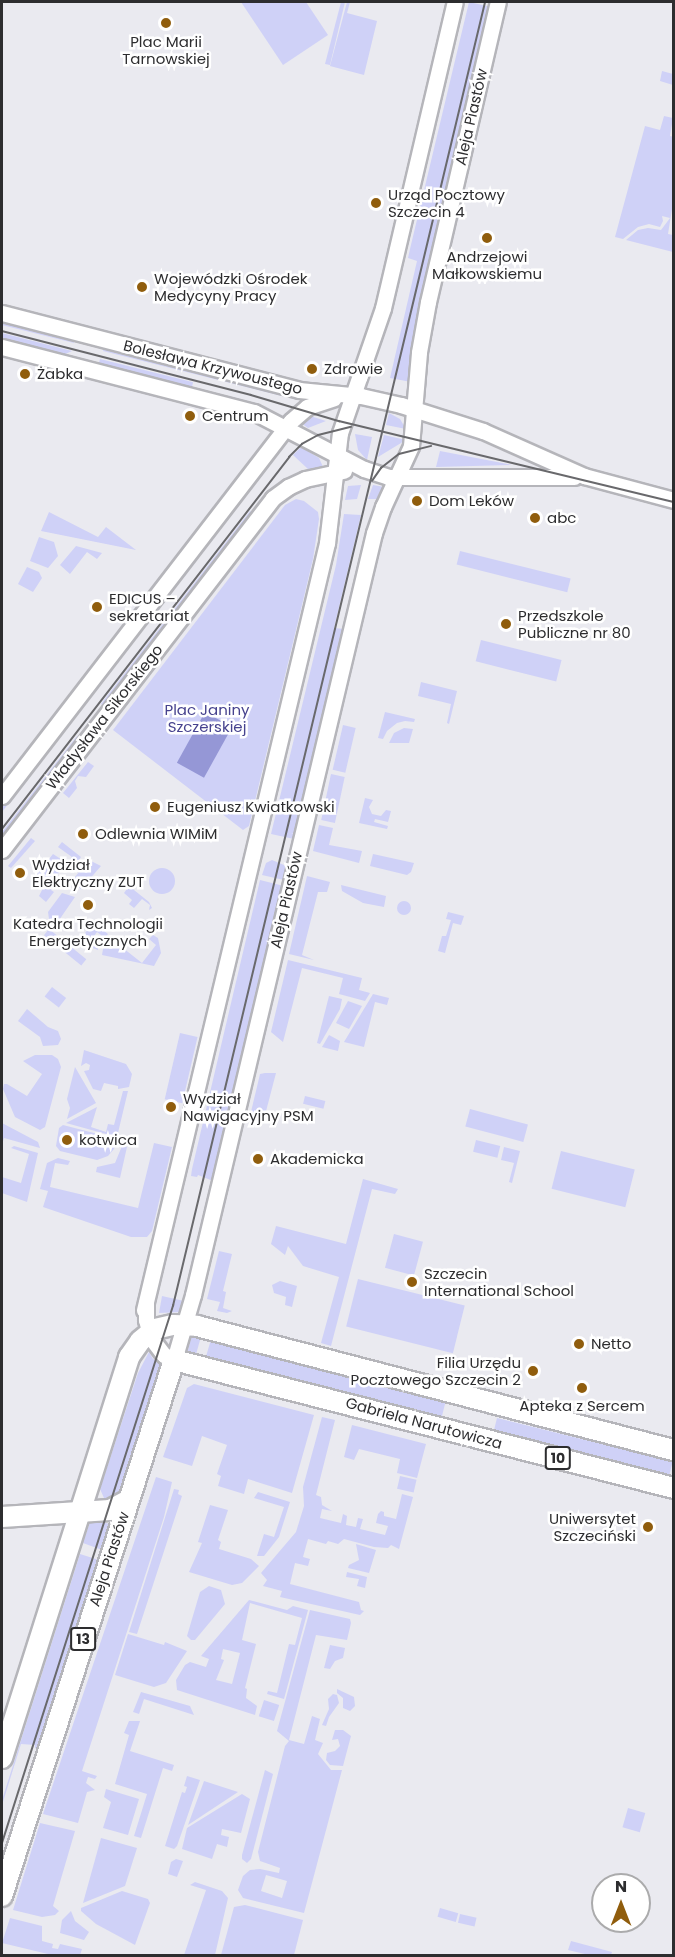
<!DOCTYPE html>
<meta charset="utf-8">
<style>
body{margin:0}
#map{position:relative;width:675px;height:1957px;overflow:hidden;background:#eaeaf0;font-family:Poppins,sans-serif}
div>[style]{position:absolute}
.green>*{inset:0;background:#cfd1f7;transform-origin:0 0}
.round{border-radius:50%}
.water>*{inset:0;background:#9597d6;transform-origin:0 0}
.roads{filter:drop-shadow(2px 0 #b5b5ba) drop-shadow(-2px 0 #b5b5ba) drop-shadow(0 2px #b5b5ba) drop-shadow(0 -2px #b5b5ba)}
.minor>*{height:15px;margin:-7.5px;padding:0 7.5px;transform-origin:7.5px;border-radius:7.5px;background:#fff}
.major>*{height:20px;margin:-10px;padding:0 10px;transform-origin:10px;border-radius:10px;background:#fff}
.tram>*{height:1.5px;margin:-0.75px;padding:0 0.75px;transform-origin:0.75px;border-radius:0.75px;background:#69696c}
.dots>*{width:16px;height:16px;translate:-50% -50%;box-sizing:border-box;border:3px solid #fff;border-radius:50%}
span{translate:-50% -50%;white-space:nowrap;text-align:center;line-height:1.15;-webkit-text-stroke:5px #fff;paint-order:stroke}
.shield-label span{padding:2px 4px;background:#fff;border:2px solid;border-radius:4px;-webkit-text-stroke-width:0}
.shield-label{font-size:14px;color:#2d2d2f;font-weight:700}
.poi-label{font-size:15px;color:#2d2d2f}
.left{translate:0 -50%;text-align:left}
.right{translate:-100% -50%;text-align:right}
.street-label{font-size:15px;color:#2d2d2f}
.park-label{font-size:15px;color:#46428e}
.frame{position:absolute;inset:0;border:3px solid #2d2d2f;pointer-events:none}
.north{position:absolute;left:591px;top:1873px;width:60px;height:60px;box-sizing:border-box;background:#fff;border:2px solid #ababac;border-radius:50%;rotate:0deg;font-size:16px;font-weight:700;line-height:24px;text-align:center;color:#2d2d2f}
.north::after{content:'';display:block;margin:auto;width:21px;height:27px;background:#905d0d;clip-path:polygon(50% 0,100% 100%,50% 72%,0 100%)}
</style>
<div id="map">
<div class="green">
<i style="clip-path:polygon(241px 2px,306px 2px,328px 35px,283px 65px)"></i>
<i style="clip-path:polygon(341px 2px,345px 2px,330px 65px,325px 64px)"></i>
<i style="clip-path:polygon(347px 2px,350px 2px,347px 13px,377px 21px,364px 75px,330px 66px)"></i>
<i style="clip-path:polygon(469px 2px,491px 7px,411px 382px,390px 378px,417px 261px,408px 258px,410px 249px)"></i>
<i style="clip-path:polygon(662px 71px,673px 74px,673px 85px,660px 81px)"></i>
<i style="clip-path:polygon(664px 116px,673px 118px,670px 136px,674px 137px,673px 203px,668px 234px,673px 235px,673px 252px,626px 240px,638px 230px,648px 228px,661px 230px,670px 218px,662px 216px,663px 221px,660px 227px,649px 224px,638px 227px,623px 239px,615px 237px,645px 126px,660px 130px)"></i>
<i style="clip-path:polygon(2px 318px,73px 338px,74px 343px,2px 325px)"></i>
<i style="clip-path:polygon(2px 333px,72px 351px,63px 355px,2px 339px)"></i>
<i style="clip-path:polygon(105px 344px,290px 392px,286px 397px,103px 351px)"></i>
<i style="left:100px;top:359px;width:96px;height:5px;rotate:14deg"></i>
<i style="clip-path:polygon(389px 413px,400px 419px,406px 429px,386px 425px)"></i>
<i style="clip-path:polygon(307px 415px,326px 421px,308px 428px,301px 423px)"></i>
<i style="clip-path:polygon(355px 434px,372px 437px,367px 460px,358px 450px)"></i>
<i style="clip-path:polygon(384px 435px,406px 440px,378px 457px)"></i>
<i style="clip-path:polygon(301px 447px,319px 458px,323px 467px,309px 470px,293px 455px)"></i>
<i style="clip-path:polygon(440px 451px,512px 465px,436px 467px)"></i>
<i style="clip-path:polygon(274px 453px,277px 456px,91px 696px,88px 694px)"></i>
<i style="clip-path:polygon(361px 485px,357px 499px,345px 500px,348px 486px)"></i>
<i style="clip-path:polygon(373px 485px,384px 487px,380px 499px,368px 499px)"></i>
<i style="clip-path:polygon(296px 499px,304px 501px,318px 512px,319px 519px,313px 559px,249px 826px,243px 830px,113px 730px,285px 505px)"></i>
<i style="clip-path:polygon(250px 511px,253px 513px,104px 707px,101px 704px)"></i>
<i style="clip-path:polygon(49px 512px,98px 537px,106px 527px,136px 550px,41px 531px)"></i>
<i style="clip-path:polygon(344px 514px,361px 515px,334px 628px,344px 629px,295px 834px,291px 833px,295px 835px,294px 839px,271px 834px,336px 565px)"></i>
<i style="clip-path:polygon(39px 537px,54px 542px,58px 556px,48px 568px,30px 561px)"></i>
<i style="clip-path:polygon(76px 546px,102px 553px,97px 559px,87px 552px,70px 574px,60px 565px)"></i>
<i style="left:460px;top:551px;width:114px;height:14px;rotate:14deg"></i>
<i style="clip-path:polygon(27px 567px,39px 572px,42px 578px,33px 592px,18px 584px)"></i>
<i style="left:481px;top:640px;width:83px;height:22px;rotate:14deg"></i>
<i style="clip-path:polygon(421px 682px,457px 691px,449px 724px,447px 723px,451px 704px,418px 696px)"></i>
<i style="clip-path:polygon(385px 712px,415px 719px,414px 722px,405px 721px,397px 723px,387px 731px,383px 739px,378px 738px)"></i>
<i style="left:343px;top:725px;width:13px;height:46px;rotate:13deg"></i>
<i style="clip-path:polygon(66px 728px,2px 812px,2px 806px,61px 729px)"></i>
<i style="clip-path:polygon(404px 728px,413px 729px,409px 743px,389px 743px,394px 733px)"></i>
<i style="clip-path:polygon(77px 736px,78px 739px,2px 839px,2px 832px)"></i>
<i style="clip-path:polygon(88px 762px,94px 766px,86px 777px,78px 776px,75px 781px,77px 788px,69px 798px,63px 793px)"></i>
<i style="left:331px;top:774px;width:14px;height:47px;rotate:12deg"></i>
<i style="clip-path:polygon(365px 798px,373px 800px,369px 807px,372px 814px,381px 816px,386px 810px,391px 811px,388px 822px,375px 819px,374px 822px,388px 826px,387px 829px,359px 823px)"></i>
<i style="clip-path:polygon(319px 825px,333px 828px,329px 845px,362px 851px,359px 863px,313px 851px)"></i>
<i style="clip-path:polygon(31px 838px,35px 841px,11px 868px,8px 866px)"></i>
<i style="clip-path:polygon(62px 842px,81px 857px,72px 870px,65px 865px,52px 881px,58px 887px,54px 886px,51px 890px,54px 892px,46px 902px,39px 896px,44px 886px,34px 878px,53px 854px,67px 863px,72px 857px,58px 847px)"></i>
<i style="clip-path:polygon(373px 854px,414px 863px,411px 872px,407px 875px,370px 866px)"></i>
<i style="clip-path:polygon(89px 860px,101px 866px,81px 889px,74px 884px,74px 878px)"></i>
<i style="clip-path:polygon(272px 860px,284px 865px,286px 869px,284px 880px,262px 875px,266px 863px)"></i>
<i class="round" style="left:149px;top:868px;width:26px;height:26px"></i>
<i style="clip-path:polygon(307px 876px,330px 882px,327px 892px,318px 892px,302px 955px,314px 960px,289px 954px)"></i>
<i style="clip-path:polygon(260px 880px,284px 886px,213px 1181px,198px 1175px,197px 1177px,191px 1176px,192px 1169px)"></i>
<i style="clip-path:polygon(341px 885px,386px 896px,384px 907px,363px 903px,342px 891px)"></i>
<i style="clip-path:polygon(129px 886px,149px 902px,152px 908px,149px 910px,150px 905px,142px 899px,134px 908px,129px 904px,132px 900px,124px 893px)"></i>
<i style="clip-path:polygon(62px 893px,75px 897px,57px 923px,60px 925px,58px 928px,49px 919px,48px 912px)"></i>
<i class="round" style="left:397px;top:901px;width:14px;height:14px"></i>
<i style="clip-path:polygon(448px 912px,464px 916px,461px 925px,453px 923px,445px 953px,438px 951px,442px 936px,446px 936px,451px 920px,446px 919px)"></i>
<i style="clip-path:polygon(94px 923px,108px 934px,105px 938px,97px 932px,91px 940px,98px 946px,98px 950px,77px 942px)"></i>
<i style="left:49px;top:929px;width:48px;height:8px;rotate:39deg"></i>
<i style="clip-path:polygon(153px 935px,158px 938px,161px 953px,154px 966px,102px 955px,104px 943px,109px 937px,142px 963px,156px 945px,149px 939px)"></i>
<i style="clip-path:polygon(288px 960px,362px 978px,359px 990px,370px 993px,365px 1001px,339px 994px,343px 978px,302px 968px,283px 1042px,271px 1032px)"></i>
<i style="left:52px;top:987px;width:18px;height:12px;rotate:38deg"></i>
<i style="clip-path:polygon(373px 994px,389px 998px,387px 1005px,375px 1002px,364px 1047px,344px 1042px)"></i>
<i style="clip-path:polygon(329px 996px,342px 999px,340px 1009px,320px 1044px,317px 1043px)"></i>
<i style="clip-path:polygon(348px 1001px,362px 1006px,349px 1029px,336px 1023px)"></i>
<i style="clip-path:polygon(27px 1009px,48px 1027px,58px 1031px,61px 1039px,58px 1045px,43px 1046px,40px 1037px,18px 1021px)"></i>
<i style="left:180px;top:1033px;width:18px;height:68px;rotate:13deg"></i>
<i style="clip-path:polygon(329px 1035px,340px 1041px,338px 1051px,322px 1047px)"></i>
<i style="clip-path:polygon(84px 1050px,126px 1064px,132px 1074px,129px 1087px,118px 1089px,118px 1086px,104px 1083px,101px 1091px,93px 1089px,84px 1071px,89px 1070px,90px 1065px,86px 1063px,81px 1066px)"></i>
<i style="clip-path:polygon(35px 1055px,52px 1055px,58px 1059px,61px 1067px,45px 1127px,40px 1130px,15px 1117px,3px 1089px,4px 1084px,7px 1084px,27px 1096px,42px 1074px,23px 1061px)"></i>
<i style="clip-path:polygon(75px 1067px,96px 1103px,67px 1119px,70px 1108px,67px 1099px)"></i>
<i style="clip-path:polygon(265px 1073px,276px 1073px,264px 1119px,250px 1116px,260px 1074px)"></i>
<i style="clip-path:polygon(123px 1091px,128px 1091px,117px 1137px,66px 1123px,97px 1107px,91px 1127px,106px 1132px,108px 1124px,114px 1125px)"></i>
<i style="left:305px;top:1096px;width:21px;height:8px;rotate:14deg"></i>
<i style="left:470px;top:1109px;width:60px;height:18px;rotate:15deg"></i>
<i style="clip-path:polygon(2px 1123px,38px 1142px,40px 1148px,4px 1138px,2px 1145px)"></i>
<i style="clip-path:polygon(63px 1125px,117px 1139px,114px 1149px,108px 1156px,97px 1160px,60px 1151px,56px 1146px,59px 1128px)"></i>
<i style="left:476px;top:1140px;width:25px;height:12px;rotate:14deg"></i>
<i style="clip-path:polygon(154px 1143px,172px 1147px,152px 1231px,147px 1237px,131px 1237px,43px 1207px,48px 1191px,40px 1189px,47px 1163px,58px 1158px,70px 1161px,68px 1165px,55px 1163px,50px 1187px,138px 1208px)"></i>
<i style="clip-path:polygon(14px 1146px,38px 1153px,27px 1202px,2px 1193px,2px 1177px,21px 1183px,29px 1154px,11px 1148px)"></i>
<i style="clip-path:polygon(122px 1146px,127px 1147px,120px 1178px,96px 1172px,97px 1167px,115px 1163px)"></i>
<i style="clip-path:polygon(504px 1147px,520px 1151px,512px 1183px,509px 1182px,514px 1163px,501px 1160px)"></i>
<i style="left:561px;top:1151px;width:76px;height:39px;rotate:14deg"></i>
<i style="clip-path:polygon(363px 1179px,398px 1189px,395px 1194px,372px 1189px,331px 1346px,321px 1343px,339px 1277px,303px 1266px,288px 1246px,285px 1255px,271px 1244px,276px 1226px,346px 1244px)"></i>
<i style="left:394px;top:1234px;width:30px;height:35px;rotate:15deg"></i>
<i style="clip-path:polygon(219px 1251px,232px 1254px,223px 1291px,226px 1292px,223px 1308px,232px 1311px,227px 1313px,217px 1311px,220px 1302px,207px 1299px)"></i>
<i style="left:358px;top:1279px;width:110px;height:49px;rotate:14deg"></i>
<i style="clip-path:polygon(280px 1281px,297px 1286px,292px 1307px,285px 1305px,286px 1297px,274px 1293px,272px 1285px)"></i>
<i style="clip-path:polygon(162px 1296px,184px 1301px,181px 1312px,159px 1313px)"></i>
<i style="clip-path:polygon(202px 1333px,195px 1358px,187px 1354px,192px 1334px)"></i>
<i style="clip-path:polygon(212px 1336px,446px 1400px,442px 1416px,441px 1418px,205px 1360px)"></i>
<i style="clip-path:polygon(149px 1352px,153px 1359px,164px 1364px,124px 1494px,114px 1500px,104px 1498px,100px 1489px,138px 1373px)"></i>
<i style="clip-path:polygon(194px 1384px,314px 1415px,292px 1493px,248px 1479px,244px 1494px,218px 1486px,221px 1476px,217px 1474px,227px 1445px,202px 1436px,192px 1466px,163px 1457px,187px 1388px)"></i>
<i style="clip-path:polygon(322px 1417px,335px 1420px,316px 1495px,321px 1497px,322px 1505px,332px 1511px,322px 1509px,320px 1518px,341px 1523px,343px 1514px,347px 1516px,346px 1525px,356px 1527px,358px 1518px,363px 1519px,360px 1529px,385px 1535px,388px 1526px,376px 1523px,378px 1514px,381px 1511px,384px 1512px,384px 1516px,396px 1519px,402px 1494px,413px 1497px,399px 1549px,391px 1545px,388px 1548px,374px 1547px,344px 1539px,338px 1544px,328px 1541px,326px 1544px,308px 1539px,303px 1557px,310px 1559px,308px 1566px,295px 1563px,290px 1584px,359px 1602px,361px 1610px,364px 1611px,360px 1615px,280px 1597px,282px 1591px,263px 1586px,267px 1580px,261px 1573px,296px 1532px,304px 1506px,303px 1487px)"></i>
<i style="left:497px;top:1418px;width:181px;height:16px;rotate:14deg"></i>
<i style="clip-path:polygon(352px 1425px,426px 1444px,417px 1478px,397px 1473px,400px 1459px,359px 1449px,354px 1460px,344px 1457px)"></i>
<i style="left:400px;top:1476px;width:17px;height:13px;rotate:13deg"></i>
<i style="clip-path:polygon(156px 1477px,172px 1482px,164px 1517px,82px 1771px,97px 1776px,95px 1779px,88px 1777px,86px 1783px,95px 1790px,87px 1792px,78px 1823px,43px 1814px)"></i>
<i style="clip-path:polygon(174px 1489px,179px 1490px,178px 1494px,182px 1496px,137px 1634px,129px 1632px)"></i>
<i style="clip-path:polygon(258px 1492px,290px 1502px,279px 1537px,264px 1556px,257px 1556px,264px 1534px,274px 1537px,284px 1507px,254px 1498px)"></i>
<i style="clip-path:polygon(210px 1505px,228px 1510px,218px 1540px,221px 1542px,219px 1549px,251px 1559px,259px 1566px,242px 1583px,232px 1585px,189px 1572px,202px 1543px,198px 1542px)"></i>
<i style="clip-path:polygon(97px 1520px,112px 1525px,105px 1551px,83px 1543px,90px 1522px)"></i>
<i style="clip-path:polygon(356px 1544px,376px 1550px,369px 1573px,348px 1568px,349px 1565px,359px 1560px)"></i>
<i style="clip-path:polygon(80px 1554px,102px 1561px,17px 1828px,14px 1826px,39px 1750px,35px 1748px,35px 1745px,21px 1744px,2px 1805px,2px 1800px)"></i>
<i style="clip-path:polygon(347px 1572px,367px 1577px,365px 1588px,357px 1586px,359px 1579px,346px 1577px)"></i>
<i style="clip-path:polygon(209px 1586px,221px 1590px,225px 1604px,195px 1640px,191px 1640px,187px 1636px,200px 1592px)"></i>
<i style="clip-path:polygon(evenodd,249px 1600px,287px 1610px,293px 1606px,308px 1610px,284px 1699px,267px 1694px,268px 1691px,277px 1693px,289px 1644px,295px 1645px,302px 1618px,250px 1603px,242px 1640px,256px 1644px,245px 1688px,247px 1689px,246px 1698px,257px 1706px,255px 1715px,177px 1690px,176px 1680px,185px 1665px,190px 1662px,206px 1667px,209px 1659px,201px 1656px,249px 1600px,223px 1649px,240px 1653px,232px 1684px,216px 1680px,224px 1660px,221px 1659px,223px 1649px)"></i>
<i style="clip-path:polygon(evenodd,310px 1610px,350px 1619px,351px 1623px,347px 1640px,316px 1635px,289px 1740px,304px 1744px,312px 1716px,320px 1719px,315px 1740px,323px 1743px,318px 1754px,331px 1770px,342px 1770px,304px 1913px,243px 1898px,238px 1890px,243px 1876px,250px 1870px,260px 1869px,279px 1873px,280px 1868px,260px 1861px,258px 1852px,285px 1746px,289px 1741px,277px 1731px,310px 1610px,266px 1875px,287px 1881px,282px 1898px,261px 1891px,266px 1875px)"></i>
<i style="clip-path:polygon(128px 1634px,164px 1645px,165px 1642px,187px 1651px,166px 1683px,154px 1687px,115px 1675px)"></i>
<i style="clip-path:polygon(330px 1645px,345px 1648px,343px 1658px,335px 1661px,330px 1669px,324px 1668px)"></i>
<i style="clip-path:polygon(337px 1689px,354px 1697px,355px 1706px,350px 1711px,343px 1708px,343px 1698px,337px 1693px)"></i>
<i style="clip-path:polygon(141px 1692px,190px 1706px,194px 1715px,144px 1699px,139px 1714px,133px 1712px)"></i>
<i style="clip-path:polygon(333px 1694px,337px 1695px,339px 1703px,329px 1717px,326px 1726px,322px 1725px,329px 1709px,328px 1699px)"></i>
<i style="left:264px;top:1700px;width:16px;height:17px;rotate:18deg"></i>
<i style="clip-path:polygon(129px 1721px,140px 1721px,130px 1751px,174px 1765px,172px 1771px,163px 1768px,141px 1838px,134px 1836px,147px 1794px,115px 1784px,129px 1735px,124px 1733px)"></i>
<i style="clip-path:polygon(335px 1730px,343px 1730px,351px 1736px,343px 1766px,330px 1765px,326px 1760px,327px 1753px,335px 1751px,340px 1746px,338px 1739px,332px 1740px)"></i>
<i style="clip-path:polygon(265px 1770px,273px 1774px,251px 1859px,247px 1863px,242px 1859px,242px 1855px)"></i>
<i style="clip-path:polygon(187px 1776px,200px 1780px,177px 1846px,174px 1849px,165px 1846px,182px 1792px,185px 1793px,187px 1787px,184px 1786px)"></i>
<i style="clip-path:polygon(204px 1781px,238px 1792px,188px 1825px)"></i>
<i style="clip-path:polygon(106px 1789px,139px 1799px,128px 1835px,103px 1828px,111px 1802px,104px 1797px)"></i>
<i style="clip-path:polygon(242px 1794px,250px 1799px,241px 1833px,222px 1829px,221px 1835px,229px 1837px,227px 1847px,217px 1844px,212px 1859px,182px 1849px,187px 1828px)"></i>
<i style="left:628px;top:1808px;width:18px;height:20px;rotate:16deg"></i>
<i style="clip-path:polygon(40px 1823px,75px 1831px,53px 1906px,59px 1911px,55px 1915px,42px 1917px,13px 1910px)"></i>
<i style="clip-path:polygon(101px 1838px,137px 1848px,125px 1886px,83px 1903px)"></i>
<i style="clip-path:polygon(176px 1859px,183px 1861px,177px 1877px,168px 1874px,171px 1862px)"></i>
<i style="clip-path:polygon(195px 1882px,222px 1891px,228px 1898px,215px 1955px,184px 1955px,206px 1890px,190px 1885px)"></i>
<i style="clip-path:polygon(122px 1891px,148px 1899px,150px 1903px,135px 1945px,96px 1924px,81px 1911px,81px 1908px)"></i>
<i style="clip-path:polygon(245px 1905px,303px 1920px,294px 1955px,221px 1955px,234px 1907px)"></i>
<i style="left:440px;top:1908px;width:19px;height:9px;rotate:16deg"></i>
<i style="clip-path:polygon(71px 1911px,75px 1921px,89px 1932px,84px 1940px,60px 1933px,62px 1920px)"></i>
<i style="left:460px;top:1914px;width:17px;height:9px;rotate:13deg"></i>
<i style="clip-path:polygon(10px 1918px,42px 1926px,42px 1941px,53px 1944px,52px 1948px,58px 1949px,60px 1944px,82px 1949px,80px 1955px,52px 1955px,2px 1943px)"></i>
<i style="clip-path:polygon(571px 1941px,612px 1952px,611px 1955px,589px 1955px,568px 1950px)"></i>
</div>
<div class="water">
<i style="left:205px;top:712px;width:31px;height:58px;rotate:29deg"></i>
</div>
<div class="roads">
<div class="minor">
<i style="left:2px;top:313px;width:307px;rotate:14.5deg"></i>
<i style="left:299px;top:390px;width:62px;rotate:5.5deg"></i>
<i style="left:361px;top:396px;width:41px;rotate:12.7deg"></i>
<i style="left:401px;top:405px;width:86px;rotate:17.6deg"></i>
<i style="left:483px;top:431px;width:111px;rotate:24deg"></i>
<i style="left:584px;top:476px;width:93px;rotate:14.9deg"></i>
<i style="left:2px;top:347px;width:260px;rotate:14.5deg"></i>
<i style="left:254px;top:412px;width:124px;rotate:27.4deg"></i>
<i style="left:364px;top:469px;width:25px;rotate:18deg"></i>
<i style="left:388px;top:477px;width:186px"></i>
<i style="left:2px;top:796px;width:473px;rotate:-52.4deg"></i>
<i style="left:291px;top:421px;width:21px;rotate:-41deg"></i>
<i style="left:307px;top:407px;width:28px;rotate:-18deg"></i>
<i style="left:2px;top:850px;width:444px;rotate:-52.4deg"></i>
<i style="left:273px;top:498px;width:19px;rotate:-36deg"></i>
<i style="left:288px;top:487px;width:19px;rotate:-25deg"></i>
<i style="left:305px;top:479px;width:40px;rotate:-12deg"></i>
<i style="left:146px;top:1303px;width:17px;rotate:90deg"></i>
<i style="left:146px;top:1320px;width:19px;rotate:74deg"></i>
<i style="left:151px;top:1338px;width:21px;rotate:53deg"></i>
<i style="left:164px;top:1355px;width:11px;rotate:27deg"></i>
<i style="left:174px;top:1360px;width:68px;rotate:-73.7deg"></i>
<i style="left:193px;top:1295px;width:783px;rotate:-76.64deg"></i>
<i style="left:374px;top:533px;width:28px;rotate:-71deg"></i>
<i style="left:383px;top:507px;width:67px;rotate:-65.3deg"></i>
<i style="left:411px;top:446px;width:94px;rotate:-85.1deg"></i>
<i style="left:419px;top:352px;width:51px;rotate:-79.8deg"></i>
<i style="left:428px;top:302px;width:308px;rotate:-76.9deg"></i>
<i style="left:144px;top:1310px;width:789px;rotate:-76.58deg"></i>
<i style="left:327px;top:543px;width:111px;rotate:-83.3deg"></i>
<i style="left:340px;top:433px;width:132px;rotate:-71deg"></i>
<i style="left:383px;top:308px;width:314px;rotate:-76.8deg"></i>
</div>
<div class="major">
<i style="left:2px;top:1517px;width:108px;rotate:-3.7deg"></i>
<i style="left:110px;top:1510px;width:21px;rotate:-28deg"></i>
<i style="left:2px;top:1758px;width:421px;rotate:-72.4deg"></i>
<i style="left:129px;top:1357px;width:19px;rotate:-55deg"></i>
<i style="left:140px;top:1341px;width:19px;rotate:-39deg"></i>
<i style="left:155px;top:1329px;width:18px;rotate:-13deg"></i>
<i style="left:173px;top:1325px;width:24px;rotate:2deg"></i>
<i style="left:197px;top:1326px;width:493px;rotate:14.6deg"></i>
<i style="left:2px;top:1896px;width:563px;rotate:-72.21deg"></i>
<i style="left:174px;top:1360px;width:516px;rotate:14.36deg"></i>
</div>
</div>
<div class="tram">
<i style="left:2px;top:331px;width:257px;rotate:14.4deg"></i>
<i style="left:251px;top:395px;width:92px;rotate:16.5deg"></i>
<i style="left:339px;top:421px;width:345px;rotate:13.6deg"></i>
<i style="left:372px;top:481px;width:16px;rotate:-55deg"></i>
<i style="left:381px;top:468px;width:23px;rotate:-38deg"></i>
<i style="left:399px;top:454px;width:33px;rotate:-14deg"></i>
<i style="left:2px;top:829px;width:470px;rotate:-52.3deg"></i>
<i style="left:289px;top:457px;width:18px;rotate:-45deg"></i>
<i style="left:302px;top:444px;width:18px;rotate:-29deg"></i>
<i style="left:318px;top:435px;width:34px;rotate:-14deg"></i>
<i style="left:2px;top:1843px;width:564px;rotate:-72.34deg"></i>
<i style="left:173px;top:1306px;width:1341px;rotate:-76.54deg"></i>
</div>
<div class="dots">
<i style="left:166px;top:23px;background:#905d0d"></i>
<i style="left:376px;top:203px;background:#905d0d"></i>
<i style="left:487px;top:238px;background:#905d0d"></i>
<i style="left:142px;top:287px;background:#905d0d"></i>
<i style="left:312px;top:369px;background:#905d0d"></i>
<i style="left:25px;top:374px;background:#905d0d"></i>
<i style="left:190px;top:416px;background:#905d0d"></i>
<i style="left:417px;top:501px;background:#905d0d"></i>
<i style="left:535px;top:518px;background:#905d0d"></i>
<i style="left:97px;top:607px;background:#905d0d"></i>
<i style="left:506px;top:624px;background:#905d0d"></i>
<i style="left:155px;top:807px;background:#905d0d"></i>
<i style="left:83px;top:834px;background:#905d0d"></i>
<i style="left:20px;top:873px;background:#905d0d"></i>
<i style="left:88px;top:905px;background:#905d0d"></i>
<i style="left:171px;top:1107px;background:#905d0d"></i>
<i style="left:67px;top:1140px;background:#905d0d"></i>
<i style="left:258px;top:1159px;background:#905d0d"></i>
<i style="left:412px;top:1282px;background:#905d0d"></i>
<i style="left:579px;top:1344px;background:#905d0d"></i>
<i style="left:533px;top:1371px;background:#905d0d"></i>
<i style="left:582px;top:1388px;background:#905d0d"></i>
<i style="left:648px;top:1527px;background:#905d0d"></i>
</div>
<div class="shield-label">
<span style="left:558px;top:1458px">10</span>
<span style="left:83px;top:1639px">13</span>
</div>
<div class="poi-label">
<span style="left:166px;top:50px">Plac Marii<br>Tarnowskiej</span>
<span class="left" style="left:388px;top:203px">Urząd Pocztowy<br>Szczecin 4</span>
<span style="left:487px;top:265px">Andrzejowi<br>Małkowskiemu</span>
<span class="left" style="left:154px;top:287px">Wojewódzki Ośrodek<br>Medycyny Pracy</span>
<span class="left" style="left:324px;top:369px">Zdrowie</span>
<span class="left" style="left:37px;top:374px">Żabka</span>
<span class="left" style="left:202px;top:416px">Centrum</span>
<span class="left" style="left:429px;top:501px">Dom Leków</span>
<span class="left" style="left:547px;top:518px">abc</span>
<span class="left" style="left:109px;top:607px">EDICUS –<br>sekretariat</span>
<span class="left" style="left:518px;top:624px">Przedszkole<br>Publiczne nr 80</span>
<span class="left" style="left:167px;top:807px">Eugeniusz Kwiatkowski</span>
<span class="left" style="left:95px;top:834px">Odlewnia WIMiM</span>
<span class="left" style="left:32px;top:873px">Wydział<br>Elektryczny ZUT</span>
<span style="left:88px;top:932px">Katedra Technologii<br>Energetycznych</span>
<span class="left" style="left:183px;top:1107px">Wydział<br>Nawigacyjny PSM</span>
<span class="left" style="left:79px;top:1140px">kotwica</span>
<span class="left" style="left:270px;top:1159px">Akademicka</span>
<span class="left" style="left:424px;top:1282px">Szczecin<br>International School</span>
<span class="left" style="left:591px;top:1344px">Netto</span>
<span class="right" style="left:521px;top:1371px">Filia Urzędu<br>Pocztowego Szczecin 2</span>
<span style="left:582px;top:1406px">Apteka z Sercem</span>
<span class="right" style="left:636px;top:1527px">Uniwersytet<br>Szczeciński</span>
</div>
<div class="street-label">
<span style="left:471px;top:117px;rotate:-77deg">Aleja Piastów</span>
<span style="left:213px;top:367px;rotate:14deg">Bolesława Krzywoustego</span>
<span style="left:104px;top:717px;rotate:-52deg">Władysława Sikorskiego</span>
<span style="left:286px;top:900px;rotate:-77deg">Aleja Piastów</span>
<span style="left:424px;top:1423px;rotate:15deg">Gabriela Narutowicza</span>
<span style="left:109px;top:1559px;rotate:-72deg">Aleja Piastów</span>
</div>
<div class="park-label">
<span style="left:207px;top:718px">Plac Janiny<br>Szczerskiej</span>
</div>
<div class="frame"></div>
<div class="north">N</div>
</div>
